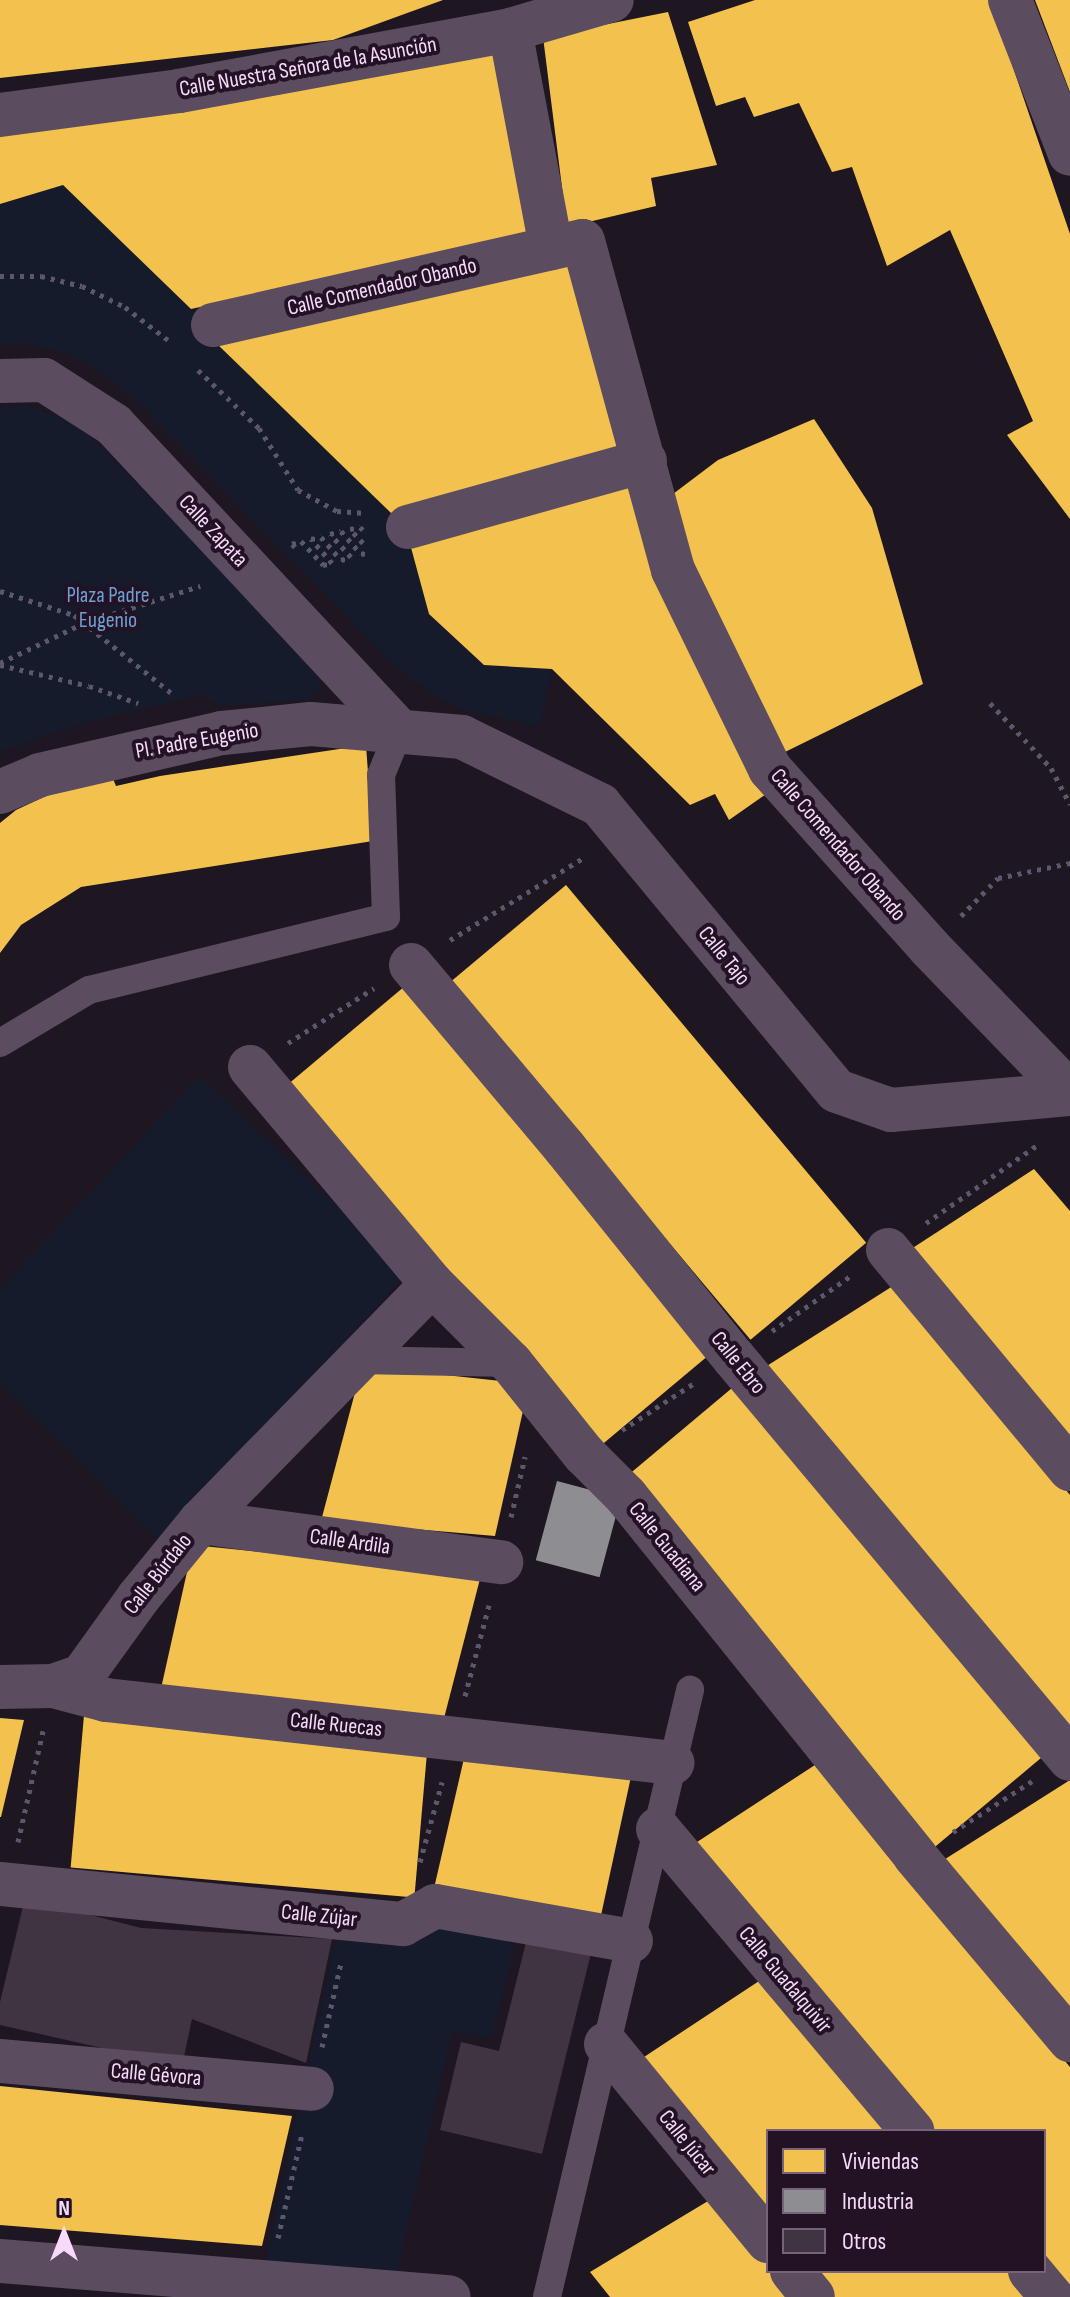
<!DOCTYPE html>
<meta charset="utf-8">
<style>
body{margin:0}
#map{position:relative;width:1070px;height:2297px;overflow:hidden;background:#1e1620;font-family:"Sofia Sans Condensed",sans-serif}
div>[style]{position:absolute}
.green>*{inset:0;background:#161b2b}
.homes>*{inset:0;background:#f2c14e;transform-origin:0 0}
.industry>*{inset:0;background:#8d8d92;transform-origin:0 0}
.building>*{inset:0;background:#403442}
.path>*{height:5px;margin-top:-2.5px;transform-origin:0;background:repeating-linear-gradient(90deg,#5d576d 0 4px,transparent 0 10px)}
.lane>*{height:28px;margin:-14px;padding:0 14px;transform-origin:14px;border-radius:14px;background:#5b4c5f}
.street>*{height:44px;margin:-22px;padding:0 22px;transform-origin:22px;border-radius:22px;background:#5b4c5f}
span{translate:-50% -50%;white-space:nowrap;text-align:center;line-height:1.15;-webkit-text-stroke:8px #221224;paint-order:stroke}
.street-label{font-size:22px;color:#f6d9fb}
.park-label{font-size:22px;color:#6da0d3}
.legend{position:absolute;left:766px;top:2129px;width:280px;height:144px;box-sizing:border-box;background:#221224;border:2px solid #77627a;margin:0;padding:10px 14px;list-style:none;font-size:24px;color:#f6d9fb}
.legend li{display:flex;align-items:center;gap:16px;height:40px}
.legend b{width:40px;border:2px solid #77627a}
.north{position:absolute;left:24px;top:2193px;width:80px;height:80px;-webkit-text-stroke:6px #221224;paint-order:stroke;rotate:0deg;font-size:22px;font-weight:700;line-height:32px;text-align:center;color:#f6d9fb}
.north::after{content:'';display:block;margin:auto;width:28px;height:36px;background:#f6d9fb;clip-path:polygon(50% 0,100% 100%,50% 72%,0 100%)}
</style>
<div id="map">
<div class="green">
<i style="clip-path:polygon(63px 185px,191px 309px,216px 343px,391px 513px,403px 518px,429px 615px,484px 665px,552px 669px,540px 726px,460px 709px,428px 691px,392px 664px,129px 394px,96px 368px,60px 351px,21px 343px,0 346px,0 204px)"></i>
<i style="clip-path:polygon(27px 406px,65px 419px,89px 435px,312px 662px,321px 673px,319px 691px,307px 700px,219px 706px,202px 695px,79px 724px,0 752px,0 408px)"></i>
<i style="clip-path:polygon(199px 1076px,408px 1272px,162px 1542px,0 1384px,0 1288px)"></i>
<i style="clip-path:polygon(343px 1907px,518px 1935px,492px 2037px,452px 2032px,397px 2273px,264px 2267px)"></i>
</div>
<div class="homes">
<i style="clip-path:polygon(0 0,443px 0,333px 40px,0 78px)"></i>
<i style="clip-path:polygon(755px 0,990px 0,1070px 234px,1070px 519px,1007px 435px,1033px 421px,950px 230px,887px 266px,852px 167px,832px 172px,799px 103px,754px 117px,745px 97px,716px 106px,688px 22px)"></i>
<i style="clip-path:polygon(1035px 0,1070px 0,1070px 92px)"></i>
<i style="clip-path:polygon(668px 12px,717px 165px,651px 178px,656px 206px,567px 227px,543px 37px)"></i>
<i style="clip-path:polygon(500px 53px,537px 234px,191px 309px,63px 185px,0 204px,0 126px)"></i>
<i style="clip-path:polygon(581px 262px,631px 452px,391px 513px,216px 343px)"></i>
<i style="clip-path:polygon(814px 419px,872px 508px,923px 684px,783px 753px,694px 585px,669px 497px,718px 460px)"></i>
<i style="clip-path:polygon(653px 449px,772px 790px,729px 820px,715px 794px,690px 805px,552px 669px,484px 665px,429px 614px,403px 518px)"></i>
<i style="clip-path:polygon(366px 745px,373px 841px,81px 887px,21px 925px,0 953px,0 823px,16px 810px,108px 767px,116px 786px,160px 776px)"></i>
<i style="left:566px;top:885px;width:467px;height:151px;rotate:50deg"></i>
<i style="left:405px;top:986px;width:478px;height:150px;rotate:50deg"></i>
<i style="clip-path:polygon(1034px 1169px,1070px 1211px,1070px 1445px,908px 1251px)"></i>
<i style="clip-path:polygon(896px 1284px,1070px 1495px,1070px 1736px,762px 1369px)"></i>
<i style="clip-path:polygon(362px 1366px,529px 1384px,495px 1536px,321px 1521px)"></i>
<i style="left:738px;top:1383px;width:482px;height:153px;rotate:50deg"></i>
<i style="clip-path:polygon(193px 1545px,481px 1575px,442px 1726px,160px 1693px)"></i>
<i style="left:84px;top:1715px;width:345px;height:153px;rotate:5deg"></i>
<i style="clip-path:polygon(0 1718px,24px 1720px,1px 1817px,0 1817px)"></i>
<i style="clip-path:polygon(465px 1754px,632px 1772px,600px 1920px,432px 1897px)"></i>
<i style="clip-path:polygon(818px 1763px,1070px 2067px,1070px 2292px,1044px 2261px,1044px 2131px,935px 2131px,694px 1844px)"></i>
<i style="clip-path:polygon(1070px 1780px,1070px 2012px,942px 1861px)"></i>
<i style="clip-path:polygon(768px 1975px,899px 2131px,768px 2131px,768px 2216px,641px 2059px)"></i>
<i style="clip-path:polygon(0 2086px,292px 2116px,262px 2246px,0 2225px)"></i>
<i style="clip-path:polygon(718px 2195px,768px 2258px,768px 2271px,779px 2271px,800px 2297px,610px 2297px,590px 2272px)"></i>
<i style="clip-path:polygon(813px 2271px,1017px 2271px,1039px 2297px,834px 2297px)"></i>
</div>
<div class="industry">
<i style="left:557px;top:1481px;width:66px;height:82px;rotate:15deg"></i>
</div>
<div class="building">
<i style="clip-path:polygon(25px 1898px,141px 1928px,332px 1939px,306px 2063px,192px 2019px,182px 2066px,0 2025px,0 2002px)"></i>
<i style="clip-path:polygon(528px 1934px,592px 1949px,542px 2154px,440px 2130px,461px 2042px,499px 2051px)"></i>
</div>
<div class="path">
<i style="left:0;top:276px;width:41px"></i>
<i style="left:41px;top:276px;width:42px;rotate:13.7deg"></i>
<i style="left:82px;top:286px;width:48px;rotate:26deg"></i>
<i style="left:125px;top:307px;width:54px;rotate:37.5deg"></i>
<i style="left:198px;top:370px;width:84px;rotate:43.6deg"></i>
<i style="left:259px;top:428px;width:73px;rotate:57.8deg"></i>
<i style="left:298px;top:490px;width:44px;rotate:28.3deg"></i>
<i style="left:337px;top:511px;width:29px;rotate:4deg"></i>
<i style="left:363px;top:543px;width:19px;rotate:-133deg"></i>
<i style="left:350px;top:529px;width:10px;rotate:-11deg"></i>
<i style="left:360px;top:527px;width:4px;rotate:45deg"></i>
<i style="left:295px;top:547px;width:4px;rotate:-135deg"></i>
<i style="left:292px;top:544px;width:9px;rotate:-18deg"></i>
<i style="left:301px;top:541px;width:33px;rotate:47deg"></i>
<i style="left:323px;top:565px;width:9px;rotate:-13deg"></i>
<i style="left:332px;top:563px;width:32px;rotate:-131deg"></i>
<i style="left:311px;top:539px;width:10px;rotate:-11deg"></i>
<i style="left:321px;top:537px;width:30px;rotate:49deg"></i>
<i style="left:341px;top:560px;width:10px;rotate:-17deg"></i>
<i style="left:351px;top:557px;width:31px;rotate:-132deg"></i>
<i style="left:330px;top:534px;width:11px;rotate:-15deg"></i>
<i style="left:341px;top:531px;width:30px;rotate:49deg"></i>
<i style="left:361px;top:554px;width:9px;rotate:-13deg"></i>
<i style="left:0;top:591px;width:78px;rotate:18deg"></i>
<i style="left:74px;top:615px;width:129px;rotate:38.7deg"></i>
<i style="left:0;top:663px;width:93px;rotate:-25.5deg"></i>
<i style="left:84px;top:623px;width:122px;rotate:-17.7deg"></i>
<i style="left:0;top:665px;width:91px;rotate:13.3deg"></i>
<i style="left:89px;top:686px;width:52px;rotate:19.1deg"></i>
<i style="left:990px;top:703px;width:89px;rotate:46.8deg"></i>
<i style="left:1051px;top:768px;width:41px;rotate:62.2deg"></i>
<i style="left:961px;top:916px;width:53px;rotate:-45.8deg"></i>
<i style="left:998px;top:878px;width:74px;rotate:-11.8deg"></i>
<i style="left:450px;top:940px;width:158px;rotate:-31.6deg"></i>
<i style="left:288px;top:1043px;width:102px;rotate:-32.6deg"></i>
<i style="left:926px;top:1223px;width:138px;rotate:-35deg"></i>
<i style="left:772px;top:1331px;width:98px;rotate:-35deg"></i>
<i style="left:622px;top:1430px;width:86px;rotate:-33.1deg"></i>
<i style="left:511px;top:1517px;width:62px;rotate:-76.9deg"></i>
<i style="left:465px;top:1696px;width:94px;rotate:-75.2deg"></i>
<i style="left:953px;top:1832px;width:94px;rotate:-32.8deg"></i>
<i style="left:18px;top:1842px;width:114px;rotate:-77.3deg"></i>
<i style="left:420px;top:1862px;width:83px;rotate:-74.6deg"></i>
<i style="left:322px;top:2047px;width:86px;rotate:-77.3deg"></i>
<i style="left:278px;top:2238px;width:107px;rotate:-77deg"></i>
</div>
<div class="lane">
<i style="left:0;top:1043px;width:104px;rotate:-30.8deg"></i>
<i style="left:89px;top:990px;width:306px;rotate:-13.8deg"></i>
<i style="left:386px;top:917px;width:142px;rotate:-92deg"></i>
<i style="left:381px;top:775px;width:48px;rotate:-67.8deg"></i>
<i style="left:357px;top:1360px;width:154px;rotate:1.1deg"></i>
<i style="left:547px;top:2297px;width:624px;rotate:-76.74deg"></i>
</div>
<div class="street">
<i style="left:1010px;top:0;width:165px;rotate:68.7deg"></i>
<i style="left:510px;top:30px;width:222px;rotate:79.3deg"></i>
<i style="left:0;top:115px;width:181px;rotate:-7.6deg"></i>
<i style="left:179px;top:91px;width:337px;rotate:-10.4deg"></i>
<i style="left:510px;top:30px;width:106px;rotate:-16.4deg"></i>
<i style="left:213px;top:325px;width:379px;rotate:-12.8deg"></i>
<i style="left:583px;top:241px;width:341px;rotate:74.7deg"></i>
<i style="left:673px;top:570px;width:221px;rotate:64deg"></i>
<i style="left:770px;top:769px;width:239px;rotate:48.2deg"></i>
<i style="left:929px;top:947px;width:203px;rotate:46deg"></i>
<i style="left:0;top:381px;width:44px;rotate:-1.3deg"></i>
<i style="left:44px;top:380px;width:83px;rotate:32.7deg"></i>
<i style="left:114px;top:425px;width:418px;rotate:47deg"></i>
<i style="left:408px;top:527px;width:246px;rotate:-15.6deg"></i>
<i style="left:0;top:792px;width:43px;rotate:-23deg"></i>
<i style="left:40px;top:775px;width:187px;rotate:-13deg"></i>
<i style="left:222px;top:733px;width:89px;rotate:-5.8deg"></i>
<i style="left:311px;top:724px;width:152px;rotate:4.9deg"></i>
<i style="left:462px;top:737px;width:154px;rotate:26.2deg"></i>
<i style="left:600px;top:805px;width:371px;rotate:50.4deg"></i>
<i style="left:837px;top:1091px;width:57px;rotate:19.4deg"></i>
<i style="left:891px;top:1110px;width:180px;rotate:-5.1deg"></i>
<i style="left:411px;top:965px;width:239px;rotate:49.9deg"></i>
<i style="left:565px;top:1148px;width:270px;rotate:51.2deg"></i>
<i style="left:734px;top:1358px;width:523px;rotate:50.04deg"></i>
<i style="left:250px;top:1067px;width:283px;rotate:50deg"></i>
<i style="left:432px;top:1284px;width:112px;rotate:45deg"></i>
<i style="left:511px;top:1363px;width:117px;rotate:51.3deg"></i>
<i style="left:584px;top:1454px;width:59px;rotate:45deg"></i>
<i style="left:626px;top:1496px;width:462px;rotate:51.2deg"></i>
<i style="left:915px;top:1856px;width:241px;rotate:49.9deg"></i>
<i style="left:888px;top:1250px;width:285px;rotate:50.3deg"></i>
<i style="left:200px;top:1522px;width:304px;rotate:7.6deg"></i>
<i style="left:53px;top:1686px;width:31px;rotate:-19deg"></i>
<i style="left:82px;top:1676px;width:96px;rotate:-54.3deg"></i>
<i style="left:138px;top:1598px;width:98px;rotate:-50.8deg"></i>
<i style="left:200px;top:1522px;width:332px;rotate:-45.7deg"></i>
<i style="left:0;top:1687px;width:53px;rotate:-1.1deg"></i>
<i style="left:53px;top:1686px;width:55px;rotate:14.8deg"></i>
<i style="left:106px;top:1700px;width:570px;rotate:6.34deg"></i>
<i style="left:658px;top:1829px;width:395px;rotate:49.9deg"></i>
<i style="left:0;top:1884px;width:405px;rotate:5.7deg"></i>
<i style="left:403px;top:1924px;width:37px;rotate:-29deg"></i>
<i style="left:435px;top:1906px;width:199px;rotate:10.1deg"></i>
<i style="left:606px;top:2044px;width:255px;rotate:50.6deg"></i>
<i style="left:0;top:2061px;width:313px;rotate:5.1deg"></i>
<i style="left:0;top:2261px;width:450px;rotate:4.6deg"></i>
<i style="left:792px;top:2271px;width:33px;rotate:51deg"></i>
<i style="left:1030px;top:2271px;width:34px;rotate:50deg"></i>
</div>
<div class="street-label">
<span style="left:308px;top:67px;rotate:-10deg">Calle Nuestra Señora de la Asunción</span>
<span style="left:382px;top:287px;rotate:-13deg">Calle Comendador Obando</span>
<span style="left:213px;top:531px;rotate:47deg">Calle Zapata</span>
<span style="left:197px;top:741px;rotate:-10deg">Pl. Padre Eugenio</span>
<span style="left:838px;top:845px;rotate:49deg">Calle Comendador Obando</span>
<span style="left:724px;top:956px;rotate:51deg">Calle Tajo</span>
<span style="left:738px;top:1363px;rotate:51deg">Calle Ebro</span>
<span style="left:350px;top:1542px;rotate:8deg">Calle Ardila</span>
<span style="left:667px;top:1547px;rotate:51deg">Calle Guadiana</span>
<span style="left:158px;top:1574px;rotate:-52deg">Calle Búrdalo</span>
<span style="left:336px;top:1725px;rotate:6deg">Calle Ruecas</span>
<span style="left:319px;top:1916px;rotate:6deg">Calle Zújar</span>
<span style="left:785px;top:1980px;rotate:50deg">Calle Guadalquivir</span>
<span style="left:156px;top:2075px;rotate:5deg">Calle Gévora</span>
<span style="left:687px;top:2143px;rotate:51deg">Calle Júcar</span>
</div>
<div class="park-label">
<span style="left:108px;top:608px">Plaza Padre<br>Eugenio</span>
</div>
<ul class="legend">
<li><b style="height:22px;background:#f2c14e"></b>Viviendas</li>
<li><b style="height:22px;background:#8d8d92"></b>Industria</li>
<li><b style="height:22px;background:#403442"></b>Otros</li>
</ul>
<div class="north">N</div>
</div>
